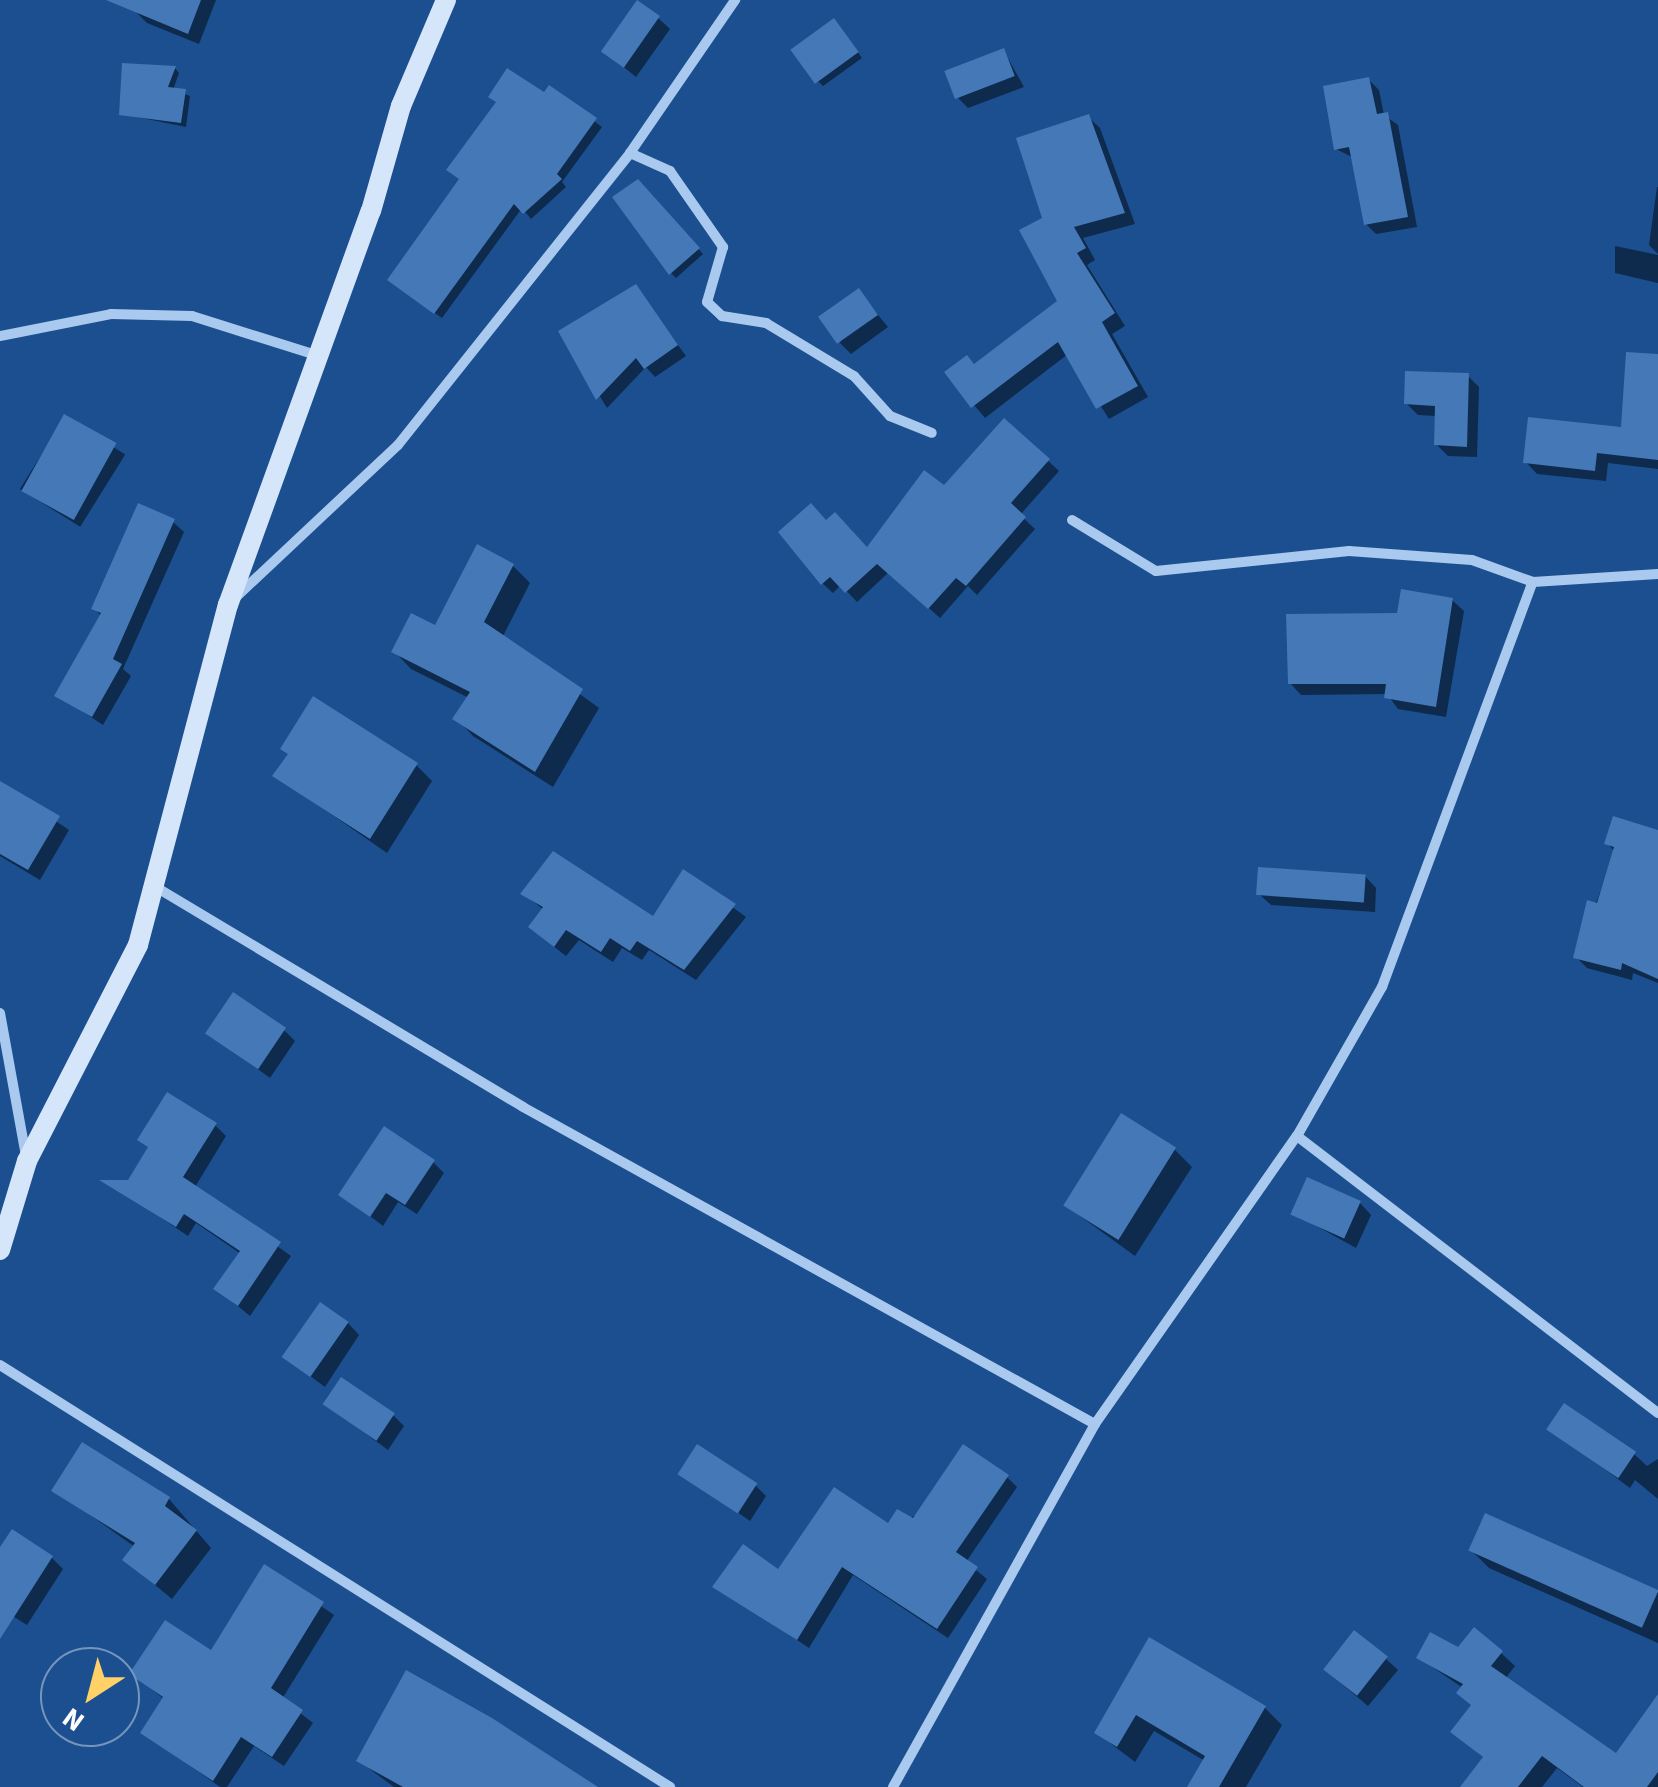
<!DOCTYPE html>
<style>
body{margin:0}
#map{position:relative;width:1658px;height:1787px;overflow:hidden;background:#1b4f8f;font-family:"Source Sans 3",sans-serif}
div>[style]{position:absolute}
.shadow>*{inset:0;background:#0007;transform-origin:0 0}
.building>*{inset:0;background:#4478b7;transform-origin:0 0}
.street>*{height:10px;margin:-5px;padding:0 5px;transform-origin:5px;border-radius:5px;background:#a9c9ee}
.secondary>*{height:20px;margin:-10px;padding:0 10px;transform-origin:10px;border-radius:10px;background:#d6e6fa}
span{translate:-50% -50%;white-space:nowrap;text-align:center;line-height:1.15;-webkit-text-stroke:8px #1b4f8f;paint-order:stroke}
.north{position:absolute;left:40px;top:1647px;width:100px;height:100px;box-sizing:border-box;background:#1b4f8f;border:2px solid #7695bc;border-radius:50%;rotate:216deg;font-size:28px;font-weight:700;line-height:40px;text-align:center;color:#fff}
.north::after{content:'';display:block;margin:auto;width:35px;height:45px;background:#ffd166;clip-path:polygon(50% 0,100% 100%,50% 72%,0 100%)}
</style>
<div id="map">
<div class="shadow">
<i style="clip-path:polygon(140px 0,216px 0,199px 44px,147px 23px,136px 12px)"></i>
<i style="clip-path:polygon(658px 18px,670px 29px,636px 77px,604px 51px)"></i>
<i style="clip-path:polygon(838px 26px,862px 58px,823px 86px,818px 81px)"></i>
<i style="clip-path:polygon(1004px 51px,1024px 87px,968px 108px,957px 97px)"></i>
<i style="clip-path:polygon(175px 68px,179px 73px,173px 90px,190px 96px,186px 127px,122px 114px)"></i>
<i style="clip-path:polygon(1369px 80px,1379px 90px,1384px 115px,1398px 125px,1417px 227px,1376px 234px,1366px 224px,1354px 158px,1336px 149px)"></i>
<i style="clip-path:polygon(550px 88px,602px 127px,562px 182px,566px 187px,531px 219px,522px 208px,442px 318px,397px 286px,461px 180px)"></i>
<i style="clip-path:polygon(1088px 117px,1100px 128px,1135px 224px,1083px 238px,1095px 260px,1087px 265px,1125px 326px,1112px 334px,1148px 397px,1109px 419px,1068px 354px,985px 418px,947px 373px,975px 366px,1060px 301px,1045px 219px)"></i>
<i style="clip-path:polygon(638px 182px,703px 254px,676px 278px,671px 273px)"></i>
<i style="clip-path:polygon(1657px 187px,1658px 187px,1658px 254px,1649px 245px)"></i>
<i style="clip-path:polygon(1615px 246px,1658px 255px,1658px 283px,1615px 273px)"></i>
<i style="clip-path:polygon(635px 287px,686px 356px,655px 377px,646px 367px,607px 408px,561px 332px)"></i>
<i style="clip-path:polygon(858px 291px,888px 327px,851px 354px,840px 343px)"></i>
<i style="clip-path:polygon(1658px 357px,1658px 469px,1608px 463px,1606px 481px,1537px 474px,1526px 462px,1624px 430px)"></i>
<i style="clip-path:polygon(1468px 376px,1479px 387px,1477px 457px,1448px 456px,1436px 444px,1437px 416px,1418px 415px,1406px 403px)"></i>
<i style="left:65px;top:417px;width:71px;height:85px;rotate:32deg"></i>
<i style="clip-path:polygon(1005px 421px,1059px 471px,1020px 515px,1035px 529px,977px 595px,968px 586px,940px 618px,889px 572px,857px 602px,841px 585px,833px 593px,822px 583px,827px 523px,868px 550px,945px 488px)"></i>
<i style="clip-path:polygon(173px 522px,184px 532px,123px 669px,131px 676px,103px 725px,58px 695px,102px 617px,94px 608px)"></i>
<i style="clip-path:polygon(513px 566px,530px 583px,502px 638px,599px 708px,553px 787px,473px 736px,456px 718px,469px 698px,411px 669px,394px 651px,436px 629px)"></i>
<i style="clip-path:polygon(1452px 600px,1464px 611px,1446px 717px,1398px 709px,1387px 694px,1301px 695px,1290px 683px,1399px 616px)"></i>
<i style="clip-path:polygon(290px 755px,416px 765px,432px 781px,387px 853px,275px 775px)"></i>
<i style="clip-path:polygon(0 784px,69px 830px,40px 880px,0 856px)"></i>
<i style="clip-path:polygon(1658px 833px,1658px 983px,1633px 973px,1632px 980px,1587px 968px,1576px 957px,1615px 852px,1607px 843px)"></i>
<i style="clip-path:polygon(684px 872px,746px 917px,696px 980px,649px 950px,642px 960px,622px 948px,613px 962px,579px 940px,566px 956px,543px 938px,544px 910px,524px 894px,654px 919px)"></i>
<i style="clip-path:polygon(1365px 876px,1376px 888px,1375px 912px,1271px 905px,1259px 894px)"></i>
<i style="clip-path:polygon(284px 1030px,295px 1041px,270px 1078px,208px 1032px)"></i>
<i style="clip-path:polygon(215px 1125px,226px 1136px,195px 1187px,291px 1256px,250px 1316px,217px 1289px,241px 1254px,196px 1223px,188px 1236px,123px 1192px,150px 1149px,140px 1139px)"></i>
<i style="clip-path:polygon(1174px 1149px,1192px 1167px,1135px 1256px,1065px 1205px)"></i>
<i style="clip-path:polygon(433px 1162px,444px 1173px,417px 1214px,398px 1202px,383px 1226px,341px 1194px)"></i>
<i style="clip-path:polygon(1360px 1203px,1371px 1215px,1356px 1248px,1293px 1213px)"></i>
<i style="clip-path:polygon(348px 1323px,359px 1335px,325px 1387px,286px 1358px)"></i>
<i style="clip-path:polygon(326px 1404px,393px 1415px,404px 1426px,388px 1450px)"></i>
<i style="clip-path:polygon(1549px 1428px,1634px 1454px,1647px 1466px,1658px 1459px,1658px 1499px,1635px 1480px,1630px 1488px)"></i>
<i style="clip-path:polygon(83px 1446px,169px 1499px,211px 1548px,172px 1599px,125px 1560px,135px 1547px,55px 1490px)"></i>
<i style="clip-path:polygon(681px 1473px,755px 1485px,766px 1496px,750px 1521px)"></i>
<i style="clip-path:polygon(1007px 1477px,1017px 1487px,966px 1562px,987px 1579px,948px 1638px,853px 1575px,809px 1648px,716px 1586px,779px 1573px)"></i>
<i style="clip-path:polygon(0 1551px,52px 1558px,63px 1569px,27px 1625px,0 1608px)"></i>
<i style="clip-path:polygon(1472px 1551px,1658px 1593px,1658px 1643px,1489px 1568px)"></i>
<i style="clip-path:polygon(265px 1567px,334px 1615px,282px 1699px,313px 1723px,284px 1766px,254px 1746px,227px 1787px,220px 1787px,143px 1732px,164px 1699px,132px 1674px,212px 1654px)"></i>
<i style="clip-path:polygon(1150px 1641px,1265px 1708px,1282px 1725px,1246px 1787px,1193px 1787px,1205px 1761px,1154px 1731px,1135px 1762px,1097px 1733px)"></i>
<i style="clip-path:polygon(1459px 1650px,1501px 1653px,1515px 1666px,1505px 1679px,1616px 1756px,1658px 1699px,1658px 1787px,1583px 1787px,1557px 1768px,1542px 1787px,1463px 1787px,1485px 1759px,1454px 1732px,1473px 1707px,1463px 1688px,1419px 1658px)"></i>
<i style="clip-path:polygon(1386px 1659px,1398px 1670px,1368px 1706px,1337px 1680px)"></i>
<i style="clip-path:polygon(359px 1761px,584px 1787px,394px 1787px)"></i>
</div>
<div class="building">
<i style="clip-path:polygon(106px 0,201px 0,188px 34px)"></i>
<i style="left:637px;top:0;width:28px;height:63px;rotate:35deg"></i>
<i style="left:834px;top:18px;width:42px;height:54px;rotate:54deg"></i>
<i style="left:1004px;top:48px;width:30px;height:64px;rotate:69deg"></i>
<i style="clip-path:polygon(122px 63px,176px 66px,168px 87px,186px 89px,181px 123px,119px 115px)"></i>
<i style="clip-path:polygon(507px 68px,544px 92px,549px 85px,597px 118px,557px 174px,562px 179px,523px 214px,514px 204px,434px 314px,387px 280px,459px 179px,446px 170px,496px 102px,488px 97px)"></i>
<i style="clip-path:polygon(1369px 77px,1377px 114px,1388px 112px,1408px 217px,1364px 225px,1349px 147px,1334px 150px,1323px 86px)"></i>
<i style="clip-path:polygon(1089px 114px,1125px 213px,1074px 227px,1086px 248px,1077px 253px,1115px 313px,1102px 322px,1138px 386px,1096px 409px,1058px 342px,971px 408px,944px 372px,967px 355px,974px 364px,1057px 301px,1019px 230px,1042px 218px,1016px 138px)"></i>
<i style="clip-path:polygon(638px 179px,700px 248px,669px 275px,612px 197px)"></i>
<i style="clip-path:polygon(636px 284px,678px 345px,644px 369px,636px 358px,596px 400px,558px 331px)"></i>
<i style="left:859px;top:288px;width:33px;height:50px;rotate:55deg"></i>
<i style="clip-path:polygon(1626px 352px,1658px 354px,1658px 460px,1597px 453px,1595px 471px,1523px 463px,1528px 417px,1621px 427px)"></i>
<i style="clip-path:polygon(1405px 371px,1469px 373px,1467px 447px,1434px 445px,1435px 406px,1404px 404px)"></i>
<i style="left:64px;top:414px;width:60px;height:88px;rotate:29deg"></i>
<i style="clip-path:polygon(1004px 418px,1050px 459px,1011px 503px,1026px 517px,966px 586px,956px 578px,928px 609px,877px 564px,845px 593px,830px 577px,821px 585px,778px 532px,811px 503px,826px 520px,835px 512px,867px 547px,924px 470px,944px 485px)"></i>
<i style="clip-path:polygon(138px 503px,175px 519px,113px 659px,122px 664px,92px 717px,54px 696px,101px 613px,91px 609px)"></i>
<i style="clip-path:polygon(477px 544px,514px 564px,484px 622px,583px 689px,535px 772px,452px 719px,470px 692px,391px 652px,411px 613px,435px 625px)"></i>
<i style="clip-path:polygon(1401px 589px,1453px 598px,1436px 707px,1384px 698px,1386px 684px,1288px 684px,1286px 614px,1397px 613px)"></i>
<i style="clip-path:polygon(313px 696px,418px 763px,370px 839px,272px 776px,288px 754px,280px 749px)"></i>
<i style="clip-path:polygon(0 781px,60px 816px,28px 870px,0 854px)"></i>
<i style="clip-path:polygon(1613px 816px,1658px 830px,1658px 979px,1622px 963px,1621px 970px,1573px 958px,1587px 900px,1597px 903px,1614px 847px,1604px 844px)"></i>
<i style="clip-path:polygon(553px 851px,653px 916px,683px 869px,736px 904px,684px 970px,637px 941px,630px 951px,610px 938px,601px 952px,566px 930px,554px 947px,528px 927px,543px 907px,520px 894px)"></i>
<i style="left:1258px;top:867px;width:108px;height:28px;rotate:4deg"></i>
<i style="left:233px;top:992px;width:64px;height:50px;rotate:34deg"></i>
<i style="clip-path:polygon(167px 1092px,217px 1123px,183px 1177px,281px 1242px,238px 1306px,213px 1289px,240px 1251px,184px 1214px,176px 1227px,99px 1180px,128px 1180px,148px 1147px,137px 1140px)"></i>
<i style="left:1121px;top:1113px;width:65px;height:109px;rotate:32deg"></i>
<i style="clip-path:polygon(384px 1126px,435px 1160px,405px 1205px,386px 1193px,370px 1217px,338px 1195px)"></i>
<i style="left:1307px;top:1177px;width:59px;height:41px;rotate:24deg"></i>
<i style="left:320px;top:1302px;width:35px;height:67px;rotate:35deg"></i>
<i style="left:341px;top:1377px;width:65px;height:33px;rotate:34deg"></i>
<i style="left:1564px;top:1403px;width:87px;height:32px;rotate:34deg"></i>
<i style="clip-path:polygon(82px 1442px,170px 1497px,165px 1506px,197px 1530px,155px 1585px,122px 1560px,135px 1543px,51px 1491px)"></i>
<i style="left:697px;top:1444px;width:72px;height:36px;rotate:33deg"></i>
<i style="clip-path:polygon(963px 1444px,1009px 1475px,956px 1552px,978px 1567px,937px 1629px,842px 1567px,797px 1640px,712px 1587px,743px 1544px,778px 1569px,834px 1487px,888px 1523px,897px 1509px,913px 1518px)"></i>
<i style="left:1485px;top:1513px;width:190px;height:41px;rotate:24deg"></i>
<i style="clip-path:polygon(12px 1529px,53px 1556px,0 1639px,0 1547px)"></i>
<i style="clip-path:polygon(264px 1564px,324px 1602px,271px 1688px,303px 1710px,272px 1757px,241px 1737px,213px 1781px,140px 1733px,163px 1697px,129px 1674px,165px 1620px,211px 1650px)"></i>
<i style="clip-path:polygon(1474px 1627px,1503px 1651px,1491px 1666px,1616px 1753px,1658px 1694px,1658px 1772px,1647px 1787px,1584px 1787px,1542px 1756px,1518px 1787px,1460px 1787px,1483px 1757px,1450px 1732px,1471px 1705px,1456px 1693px,1463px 1684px,1416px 1658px,1430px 1632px,1458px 1647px)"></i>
<i style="left:1354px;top:1630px;width:43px;height:50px;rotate:38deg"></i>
<i style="clip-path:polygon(1149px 1637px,1266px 1706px,1219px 1787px,1187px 1787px,1205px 1756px,1136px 1715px,1117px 1747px,1094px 1733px)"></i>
<i style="clip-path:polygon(406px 1670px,492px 1718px,598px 1787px,403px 1787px,356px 1761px)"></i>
</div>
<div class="street">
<i style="left:630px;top:153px;width:44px;rotate:24.2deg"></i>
<i style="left:670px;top:171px;width:93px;rotate:55.1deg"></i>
<i style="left:723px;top:247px;width:57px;rotate:106.2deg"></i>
<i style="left:707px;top:302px;width:21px;rotate:43deg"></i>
<i style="left:722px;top:316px;width:45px;rotate:9deg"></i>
<i style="left:766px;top:323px;width:103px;rotate:31.1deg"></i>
<i style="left:854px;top:376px;width:54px;rotate:48deg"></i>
<i style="left:890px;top:416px;width:45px;rotate:22deg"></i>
<i style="left:0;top:336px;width:113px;rotate:-11.2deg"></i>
<i style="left:111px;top:314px;width:81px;rotate:1.4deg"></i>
<i style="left:192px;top:316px;width:130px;rotate:17.5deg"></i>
<i style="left:1072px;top:520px;width:98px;rotate:31.3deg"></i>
<i style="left:1156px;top:571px;width:194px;rotate:-5.9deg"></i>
<i style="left:1349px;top:551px;width:123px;rotate:4.2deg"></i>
<i style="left:1472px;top:560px;width:65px;rotate:19.8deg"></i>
<i style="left:1533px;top:582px;width:125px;rotate:-3.7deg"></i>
<i style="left:236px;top:597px;width:222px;rotate:-43.2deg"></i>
<i style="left:398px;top:445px;width:373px;rotate:-51.5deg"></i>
<i style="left:630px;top:153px;width:186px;rotate:-55.5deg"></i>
<i style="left:154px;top:886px;width:430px;rotate:30.9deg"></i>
<i style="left:523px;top:1107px;width:654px;rotate:29deg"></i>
<i style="left:0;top:1013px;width:145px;rotate:79.7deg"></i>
<i style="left:1297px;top:1136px;width:455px;rotate:37.5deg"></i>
<i style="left:0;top:1365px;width:792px;rotate:32.2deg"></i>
<i style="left:893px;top:1787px;width:415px;rotate:-60.9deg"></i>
<i style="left:1095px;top:1424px;width:352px;rotate:-55deg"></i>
<i style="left:1297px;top:1136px;width:172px;rotate:-60.3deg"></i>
<i style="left:1382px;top:987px;width:432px;rotate:-69.6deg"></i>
</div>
<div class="secondary">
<i style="left:0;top:1250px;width:93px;rotate:-73.1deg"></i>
<i style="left:27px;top:1161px;width:243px;rotate:-62.8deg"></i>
<i style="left:138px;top:945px;width:352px;rotate:-75.2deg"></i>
<i style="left:228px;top:605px;width:419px;rotate:-70.1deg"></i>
<i style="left:371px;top:211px;width:109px;rotate:-74.1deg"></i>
<i style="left:401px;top:106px;width:115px;rotate:-67deg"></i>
</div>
<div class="north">N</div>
</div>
